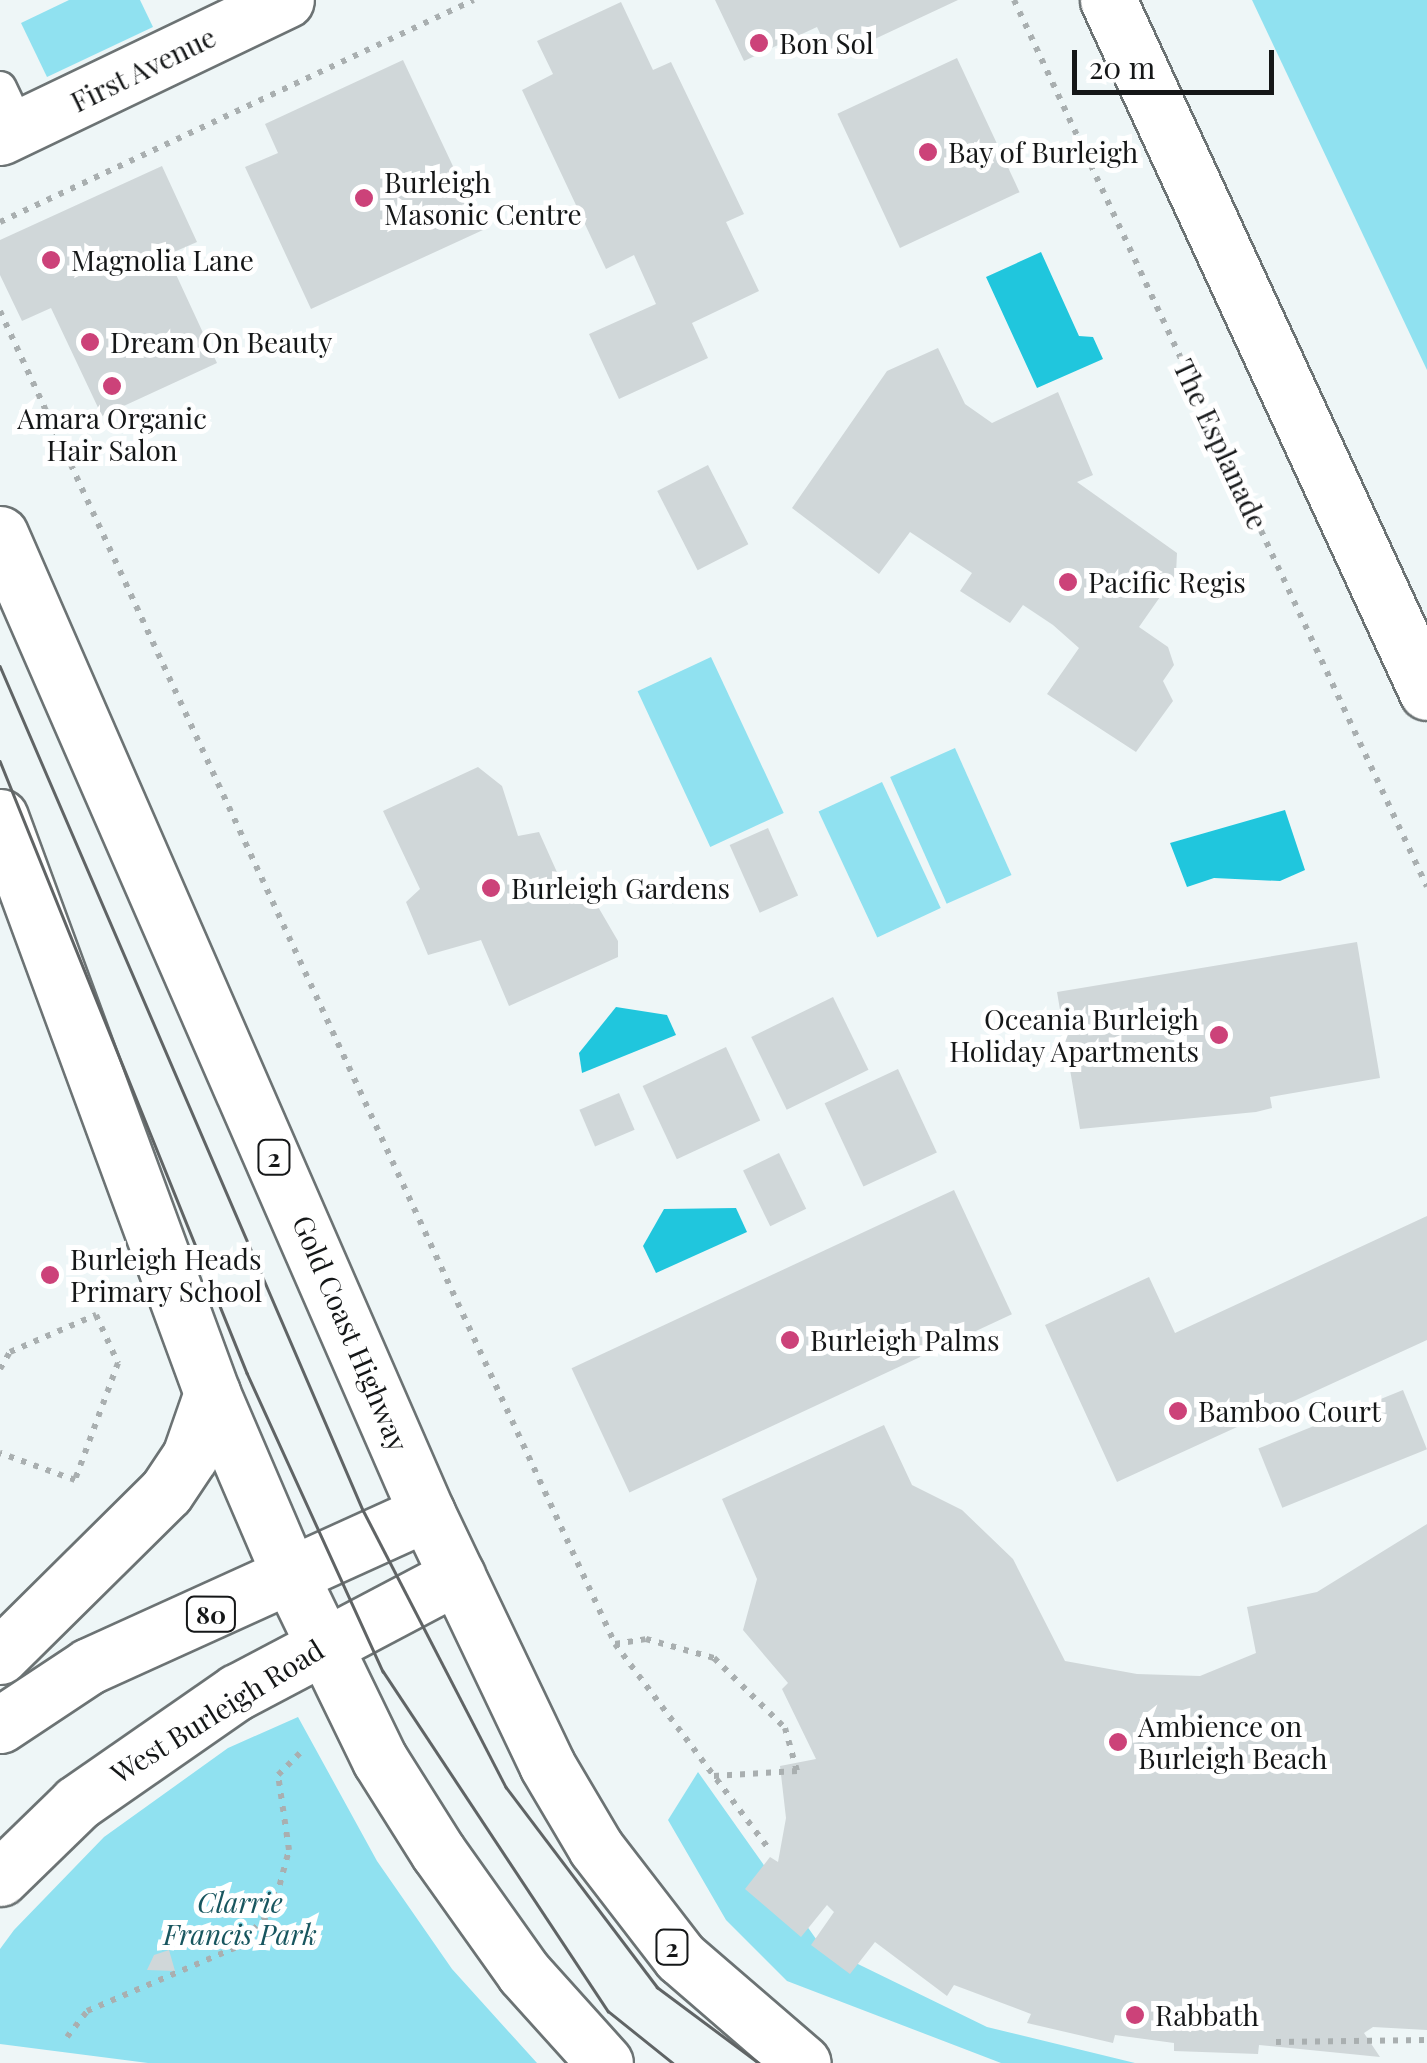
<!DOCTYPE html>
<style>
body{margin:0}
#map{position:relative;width:1427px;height:2063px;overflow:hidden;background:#eef6f7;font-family:"Playfair Display",serif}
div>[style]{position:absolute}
.green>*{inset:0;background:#90e1f0;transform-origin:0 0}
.water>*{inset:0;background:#20c6dd}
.building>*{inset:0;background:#d0d7d9;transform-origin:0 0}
.path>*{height:6px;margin-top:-3px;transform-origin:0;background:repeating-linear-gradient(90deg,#a9afb0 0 5px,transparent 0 13px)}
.roads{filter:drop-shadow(2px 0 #6c7374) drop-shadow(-2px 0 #6c7374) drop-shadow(0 2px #6c7374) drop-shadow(0 -2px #6c7374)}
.lane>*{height:32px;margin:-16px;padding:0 16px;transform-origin:16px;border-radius:16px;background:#fff}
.street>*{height:55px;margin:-27.5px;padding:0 27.5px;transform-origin:27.5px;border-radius:27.5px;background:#fff}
.secondary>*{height:55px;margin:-27.5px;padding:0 27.5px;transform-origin:27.5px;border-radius:27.5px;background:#fff}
.primary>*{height:55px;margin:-27.5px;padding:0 27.5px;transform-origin:27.5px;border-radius:27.5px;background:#fff}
.highway>*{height:55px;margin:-27.5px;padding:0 27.5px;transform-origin:27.5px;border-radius:27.5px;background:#fff}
.tram>*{height:2.5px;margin:-1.25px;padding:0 1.25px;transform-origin:1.25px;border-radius:1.25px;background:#606465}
.dots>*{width:28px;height:28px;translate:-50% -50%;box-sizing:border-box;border:5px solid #fff;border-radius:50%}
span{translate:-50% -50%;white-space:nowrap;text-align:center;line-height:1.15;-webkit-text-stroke:10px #fff;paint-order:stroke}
.shield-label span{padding:2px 8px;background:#fff;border:2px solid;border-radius:8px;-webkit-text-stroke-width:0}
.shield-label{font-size:25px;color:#151718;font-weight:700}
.poi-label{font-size:28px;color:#151718}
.left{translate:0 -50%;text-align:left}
.right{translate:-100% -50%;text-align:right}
.street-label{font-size:28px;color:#151718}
.park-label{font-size:28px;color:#18565f;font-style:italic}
.scale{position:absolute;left:1072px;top:50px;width:202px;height:45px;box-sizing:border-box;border:5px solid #151718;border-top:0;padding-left:12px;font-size:30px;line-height:35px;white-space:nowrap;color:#151718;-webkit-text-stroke:8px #fff;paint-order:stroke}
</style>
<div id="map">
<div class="green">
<i style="clip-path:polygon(69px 0,140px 0,153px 27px,47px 77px,21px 23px)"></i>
<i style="clip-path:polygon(1252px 0,1427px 0,1427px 370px,1330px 165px)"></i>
<i style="left:711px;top:657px;width:172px;height:81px;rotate:65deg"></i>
<i style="left:955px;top:748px;width:139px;height:71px;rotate:66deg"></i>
<i style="left:882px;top:782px;width:139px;height:70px;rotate:65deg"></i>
<i style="clip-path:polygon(298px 1717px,377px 1861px,452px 1969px,537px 2063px,148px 2063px,0 2044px,0 1949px,14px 1930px,104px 1837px,228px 1748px)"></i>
<i style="clip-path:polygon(698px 1772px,821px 1946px,987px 2027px,1135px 2063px,1001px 2063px,787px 1981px,726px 1920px,668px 1820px)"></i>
</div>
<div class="water">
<i style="clip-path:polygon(1041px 252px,1079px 336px,1093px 337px,1103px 359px,1037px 388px,986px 277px)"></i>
<i style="clip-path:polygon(1285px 810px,1305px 870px,1280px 881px,1214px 878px,1187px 887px,1170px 843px)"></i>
<i style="clip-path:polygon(616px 1007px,667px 1015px,676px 1035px,582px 1073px,579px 1053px)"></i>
<i style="clip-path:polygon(736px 1208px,747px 1232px,656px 1273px,643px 1246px,664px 1209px)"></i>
</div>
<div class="building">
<i style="clip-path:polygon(715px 0,958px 0,832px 59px,817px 27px,744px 61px)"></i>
<i style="clip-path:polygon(621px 2px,653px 70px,671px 62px,744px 214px,726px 222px,759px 291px,692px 323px,708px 358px,619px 399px,589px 334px,656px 304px,634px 255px,606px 269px,522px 90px,553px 74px,537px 41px)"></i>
<i style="left:957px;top:58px;width:148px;height:132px;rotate:65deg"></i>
<i style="clip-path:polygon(403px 60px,483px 230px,311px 309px,245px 167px,278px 153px,265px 124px)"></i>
<i style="clip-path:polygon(162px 166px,197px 242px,167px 255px,217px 363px,102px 416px,51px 308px,22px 321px,0 275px,0 240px)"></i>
<i style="clip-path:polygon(938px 348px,965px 404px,992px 423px,1058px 392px,1093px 475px,1077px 482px,1177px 553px,1176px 574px,1139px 627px,1168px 647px,1174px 665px,1163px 681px,1173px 701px,1136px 752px,1047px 694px,1079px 648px,1053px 625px,1023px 605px,1010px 623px,960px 591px,972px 573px,910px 532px,879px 574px,792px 508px,887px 371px)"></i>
<i style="left:708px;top:465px;width:89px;height:57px;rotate:63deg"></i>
<i style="clip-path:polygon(478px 767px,502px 786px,518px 836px,539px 832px,569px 899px,590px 893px,618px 941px,618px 957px,509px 1006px,481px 940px,428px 955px,406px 902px,420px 889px,383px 811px)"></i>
<i style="left:768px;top:828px;width:74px;height:42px;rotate:66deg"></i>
<i style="clip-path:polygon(1357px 942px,1380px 1078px,1270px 1097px,1272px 1108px,1256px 1112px,1080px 1129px,1057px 992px)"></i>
<i style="left:833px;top:997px;width:81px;height:91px;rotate:64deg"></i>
<i style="left:726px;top:1047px;width:81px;height:92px;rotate:65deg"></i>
<i style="left:898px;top:1069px;width:92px;height:81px;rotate:65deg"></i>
<i style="left:619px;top:1093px;width:40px;height:43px;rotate:67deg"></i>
<i style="left:779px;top:1153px;width:62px;height:40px;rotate:64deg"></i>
<i style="left:954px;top:1190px;width:137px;height:422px;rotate:65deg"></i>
<i style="clip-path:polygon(1427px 1216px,1427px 1340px,1117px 1482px,1045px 1325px,1149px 1277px,1175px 1333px)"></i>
<i style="left:1403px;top:1390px;width:64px;height:156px;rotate:68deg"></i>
<i style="clip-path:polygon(884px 1425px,912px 1485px,962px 1510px,1013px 1559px,1065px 1661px,1137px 1674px,1200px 1676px,1256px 1653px,1247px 1607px,1317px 1592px,1427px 1524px,1427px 2030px,1373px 2027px,1364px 2033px,1380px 2057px,1259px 2045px,1258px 2054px,1174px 2051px,1174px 2043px,1115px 2035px,1113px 2043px,1027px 2023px,1031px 2014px,954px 1985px,947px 1996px,875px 1942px,850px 1974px,811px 1945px,834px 1912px,827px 1905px,801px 1937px,745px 1889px,770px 1857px,778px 1862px,786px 1818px,780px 1766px,816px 1759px,782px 1689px,788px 1683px,743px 1630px,757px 1579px,722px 1499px)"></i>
<i style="clip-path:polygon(169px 1950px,175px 1971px,147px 1970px,154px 1955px)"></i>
</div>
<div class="path">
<i style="left:1014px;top:0;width:978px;rotate:65.03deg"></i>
<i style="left:0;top:222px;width:523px;rotate:-25.1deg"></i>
<i style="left:0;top:311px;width:1468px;rotate:65.23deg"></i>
<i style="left:615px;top:1644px;width:255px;rotate:53.1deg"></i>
<i style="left:0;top:1369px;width:20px;rotate:-60deg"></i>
<i style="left:10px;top:1352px;width:94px;rotate:-23.3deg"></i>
<i style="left:96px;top:1315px;width:53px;rotate:65.4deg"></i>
<i style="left:118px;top:1363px;width:125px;rotate:110.2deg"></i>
<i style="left:75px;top:1480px;width:80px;rotate:-160.2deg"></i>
<i style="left:615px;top:1644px;width:31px;rotate:-9deg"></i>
<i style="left:646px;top:1639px;width:71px;rotate:15.6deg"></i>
<i style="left:714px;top:1658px;width:100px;rotate:44.6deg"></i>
<i style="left:785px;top:1728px;width:45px;rotate:74.4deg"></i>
<i style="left:797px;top:1771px;width:84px;rotate:176.6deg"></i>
<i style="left:67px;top:2037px;width:33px;rotate:-52deg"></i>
<i style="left:87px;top:2011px;width:161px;rotate:-23.1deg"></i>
<i style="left:235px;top:1948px;width:54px;rotate:-45deg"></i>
<i style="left:273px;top:1910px;width:62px;rotate:-75.1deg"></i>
<i style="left:289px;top:1850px;width:76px;rotate:-98.3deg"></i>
<i style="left:278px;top:1775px;width:33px;rotate:-45deg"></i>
<i style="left:1276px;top:2042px;width:151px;rotate:-0.8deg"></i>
</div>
<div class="roads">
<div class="lane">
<i style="left:0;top:88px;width:44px;rotate:64.6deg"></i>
</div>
<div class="street">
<i style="left:1108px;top:0;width:762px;rotate:65.25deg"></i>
</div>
<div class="secondary">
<i style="left:0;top:137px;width:317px;rotate:-25.6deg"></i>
</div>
<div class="primary">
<i style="left:0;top:1656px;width:233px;rotate:-44.7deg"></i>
<i style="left:166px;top:1492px;width:43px;rotate:-56.3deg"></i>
<i style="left:190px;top:1456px;width:67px;rotate:-70.8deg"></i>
<i style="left:0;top:1725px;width:107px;rotate:-33.5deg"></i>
<i style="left:89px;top:1666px;width:371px;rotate:-24.4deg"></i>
<i style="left:0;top:1878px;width:107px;rotate:-44.2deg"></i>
<i style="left:77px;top:1803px;width:195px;rotate:-34.8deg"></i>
<i style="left:237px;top:1692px;width:249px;rotate:-27.8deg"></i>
</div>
<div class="highway">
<i style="left:0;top:534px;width:1068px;rotate:66.44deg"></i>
<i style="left:427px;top:1513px;width:279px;rotate:64.5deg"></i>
<i style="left:547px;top:1765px;width:96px;rotate:59.4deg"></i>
<i style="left:596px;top:1848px;width:138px;rotate:52.4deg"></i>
<i style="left:680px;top:1957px;width:162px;rotate:40.8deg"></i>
<i style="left:0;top:817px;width:614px;rotate:69.79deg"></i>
<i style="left:212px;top:1393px;width:198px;rotate:66.8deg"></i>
<i style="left:290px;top:1575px;width:206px;rotate:64.1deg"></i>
<i style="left:380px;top:1760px;width:109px;rotate:57.8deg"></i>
<i style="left:438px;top:1852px;width:148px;rotate:54.6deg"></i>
<i style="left:524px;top:1973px;width:121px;rotate:48deg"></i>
</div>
</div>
<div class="tram">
<i style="left:0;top:666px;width:919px;rotate:66.73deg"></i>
<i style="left:363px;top:1510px;width:312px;rotate:62.7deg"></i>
<i style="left:506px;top:1787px;width:251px;rotate:52.9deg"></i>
<i style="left:657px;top:1987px;width:127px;rotate:36.7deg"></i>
<i style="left:0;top:761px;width:660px;rotate:68.02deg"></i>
<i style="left:247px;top:1373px;width:328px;rotate:65.5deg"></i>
<i style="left:383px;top:1671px;width:408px;rotate:56.5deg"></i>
<i style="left:608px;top:2011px;width:83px;rotate:38.7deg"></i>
</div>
<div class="dots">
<i style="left:759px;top:43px;background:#cc4279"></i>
<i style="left:928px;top:152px;background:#cc4279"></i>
<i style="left:364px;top:198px;background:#cc4279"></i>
<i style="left:51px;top:260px;background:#cc4279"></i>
<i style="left:90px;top:342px;background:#cc4279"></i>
<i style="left:112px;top:386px;background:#cc4279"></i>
<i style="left:1068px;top:582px;background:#cc4279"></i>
<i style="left:491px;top:888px;background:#cc4279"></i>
<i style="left:1219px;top:1035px;background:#cc4279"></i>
<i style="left:50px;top:1275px;background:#cc4279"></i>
<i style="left:790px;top:1340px;background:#cc4279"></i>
<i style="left:1178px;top:1411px;background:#cc4279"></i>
<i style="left:1118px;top:1742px;background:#cc4279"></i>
<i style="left:1135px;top:2015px;background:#cc4279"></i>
</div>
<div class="shield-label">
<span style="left:274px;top:1157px">2</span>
<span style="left:211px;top:1614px">80</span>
<span style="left:672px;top:1947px">2</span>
</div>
<div class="poi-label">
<span class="left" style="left:779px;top:43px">Bon Sol</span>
<span class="left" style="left:948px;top:152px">Bay of Burleigh</span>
<span class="left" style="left:384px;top:198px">Burleigh<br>Masonic Centre</span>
<span class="left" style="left:71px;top:260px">Magnolia Lane</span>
<span class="left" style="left:110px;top:342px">Dream On Beauty</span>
<span style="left:112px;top:434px">Amara Organic<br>Hair Salon</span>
<span class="left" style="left:1088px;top:582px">Pacific Regis</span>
<span class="left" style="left:511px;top:888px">Burleigh Gardens</span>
<span class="right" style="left:1199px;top:1035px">Oceania Burleigh<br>Holiday Apartments</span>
<span class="left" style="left:70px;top:1275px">Burleigh Heads<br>Primary School</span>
<span class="left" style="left:810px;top:1340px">Burleigh Palms</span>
<span class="left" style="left:1198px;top:1411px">Bamboo Court</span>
<span class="left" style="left:1138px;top:1742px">Ambience on<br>Burleigh Beach</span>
<span class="left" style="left:1155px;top:2015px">Rabbath</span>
</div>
<div class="street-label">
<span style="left:143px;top:69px;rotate:-26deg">First Avenue</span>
<span style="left:1221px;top:444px;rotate:65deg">The Esplanade</span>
<span style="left:351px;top:1333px;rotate:67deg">Gold Coast Highway</span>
<span style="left:217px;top:1711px;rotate:-32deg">West Burleigh Road</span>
</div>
<div class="park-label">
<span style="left:240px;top:1918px">Clarrie<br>Francis Park</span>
</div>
<div class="scale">20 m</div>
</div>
